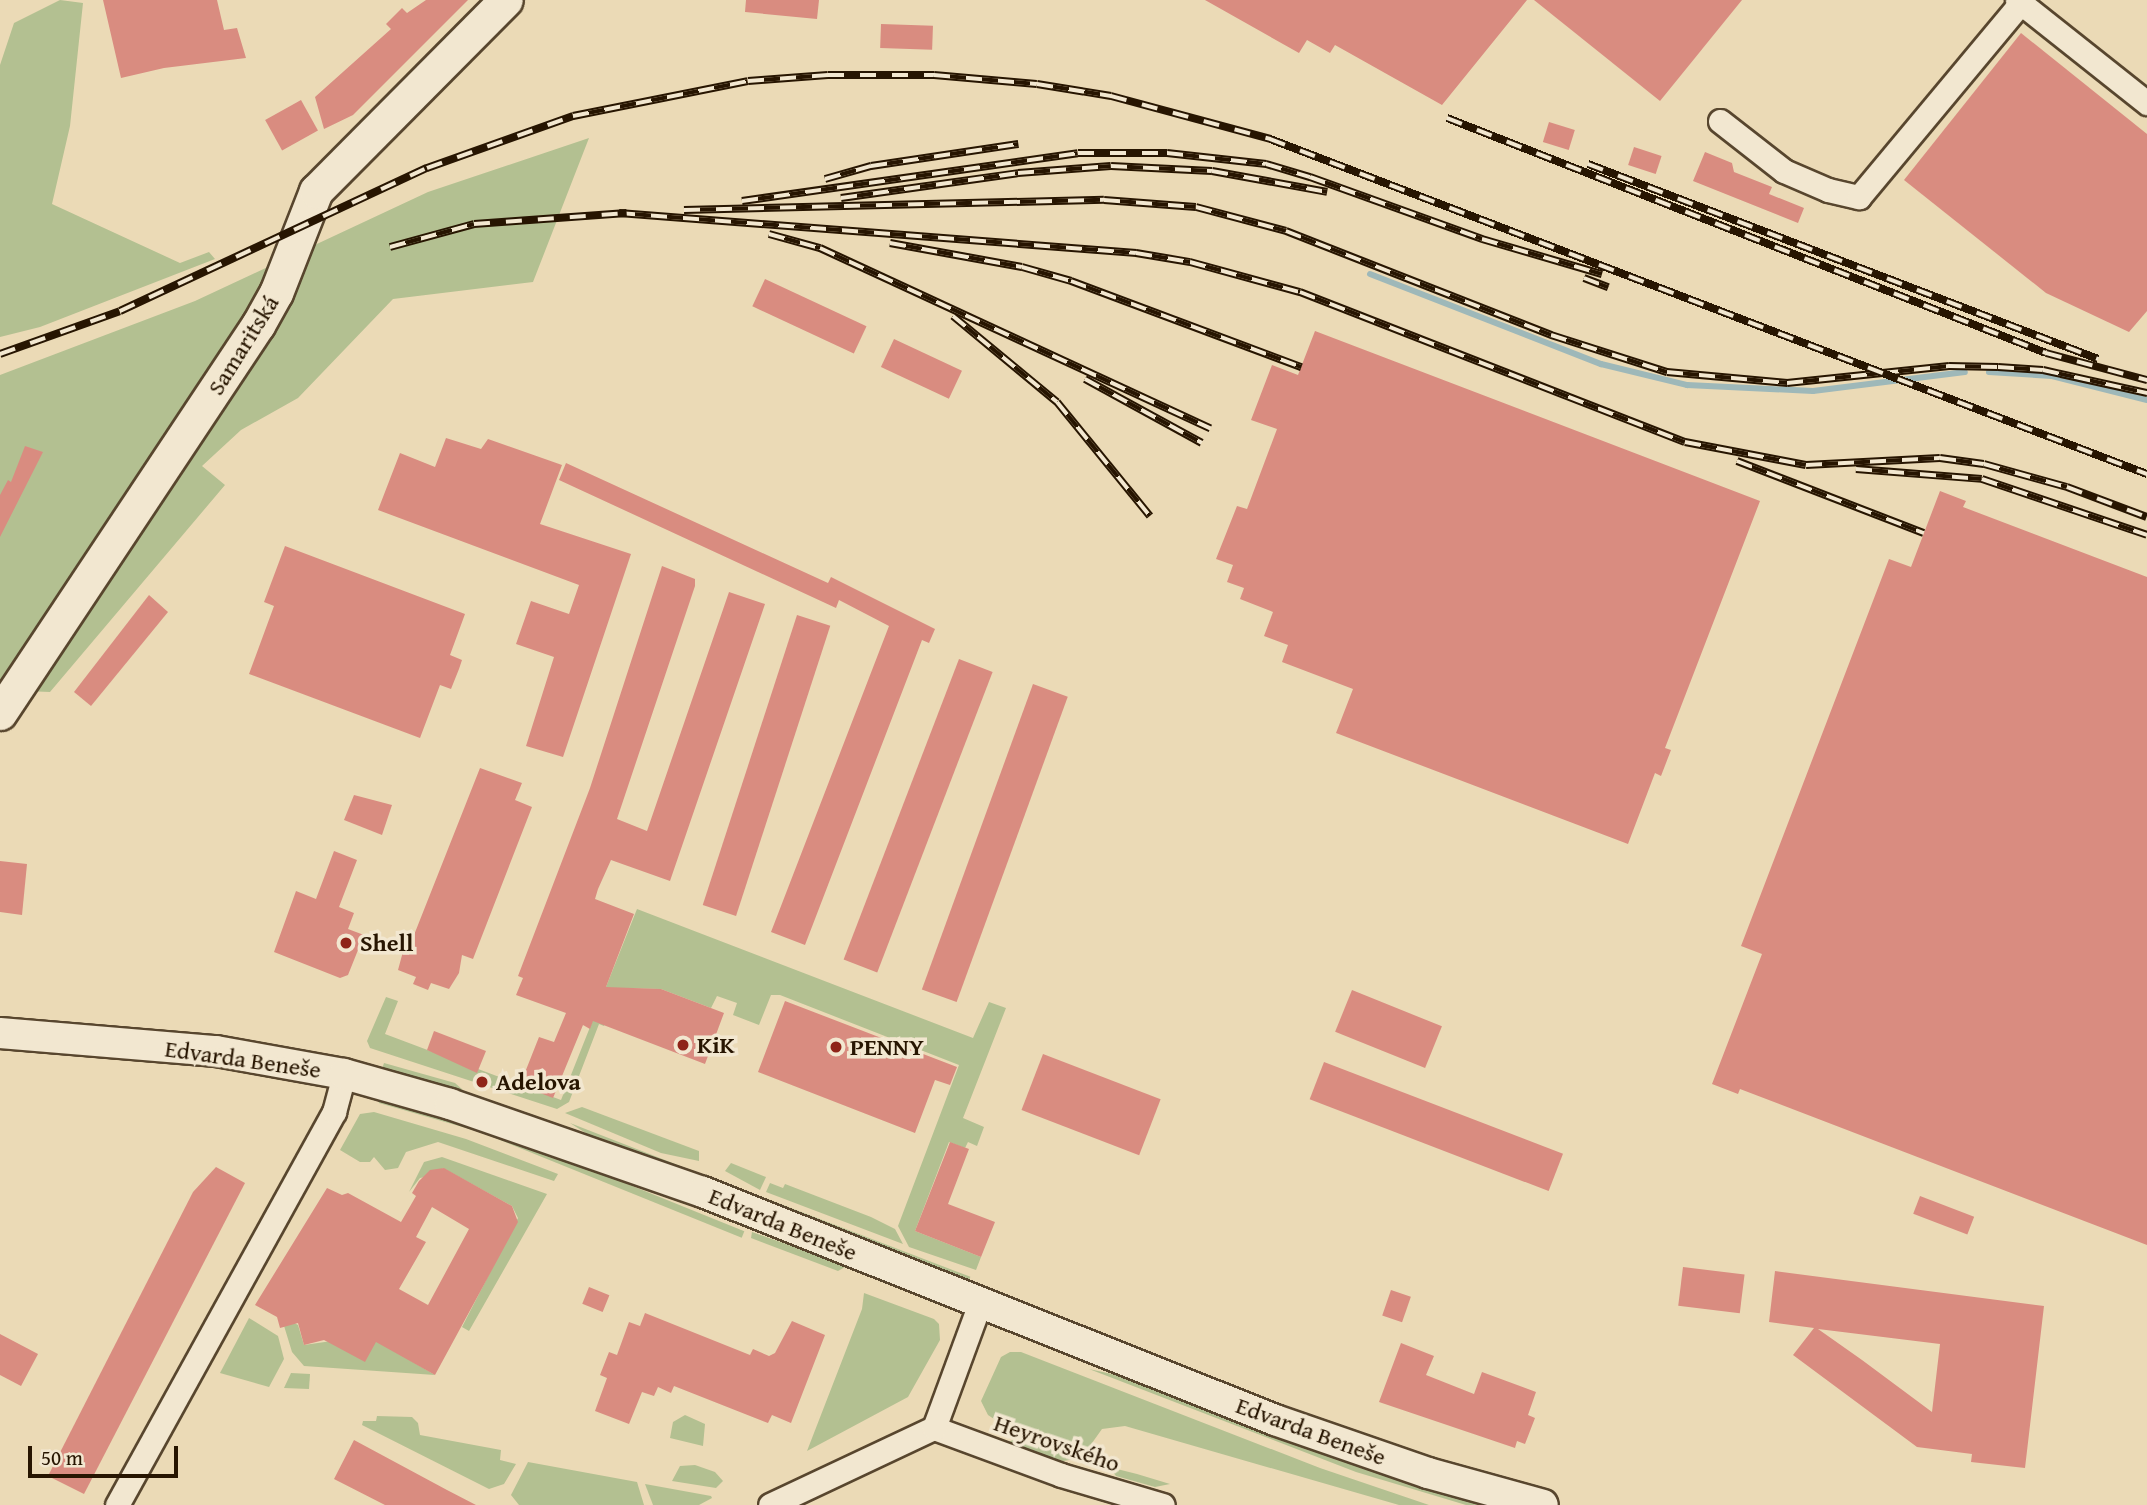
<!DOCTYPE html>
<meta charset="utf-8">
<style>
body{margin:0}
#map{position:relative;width:2147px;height:1505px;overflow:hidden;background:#ebdab6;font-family:"Gentium Book Plus",serif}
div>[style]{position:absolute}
.green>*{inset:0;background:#b3c091;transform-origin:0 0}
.stream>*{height:6px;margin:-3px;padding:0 3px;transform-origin:3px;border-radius:3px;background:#9eb8b9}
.building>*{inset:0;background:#d98c80;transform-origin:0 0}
.roads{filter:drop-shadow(2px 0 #58462e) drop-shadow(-2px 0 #58462e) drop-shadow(0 2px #58462e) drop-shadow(0 -2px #58462e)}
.minor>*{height:23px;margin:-11.5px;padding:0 11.5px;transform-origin:11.5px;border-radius:11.5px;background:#f2e7d0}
.tertiary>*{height:30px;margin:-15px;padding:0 15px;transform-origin:15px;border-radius:15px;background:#f2e7d0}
.secondary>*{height:33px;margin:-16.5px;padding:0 16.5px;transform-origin:16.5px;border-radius:16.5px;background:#f2e7d0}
.rail>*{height:8px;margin-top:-4px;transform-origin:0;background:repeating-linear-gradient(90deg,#f2e7d0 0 16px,#271501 0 32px);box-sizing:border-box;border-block:2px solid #271501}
.dots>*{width:19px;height:19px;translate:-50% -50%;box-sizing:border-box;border:4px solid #f2e7d0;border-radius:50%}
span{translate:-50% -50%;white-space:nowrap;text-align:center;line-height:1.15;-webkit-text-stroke:7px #f2e7d0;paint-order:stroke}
.street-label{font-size:24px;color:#271501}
.poi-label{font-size:24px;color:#271501;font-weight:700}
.left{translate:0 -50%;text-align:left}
.scale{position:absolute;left:28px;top:1446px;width:150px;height:32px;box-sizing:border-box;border:4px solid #271501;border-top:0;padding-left:9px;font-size:21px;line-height:24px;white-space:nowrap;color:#271501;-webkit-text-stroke:5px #f2e7d0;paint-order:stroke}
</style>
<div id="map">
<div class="green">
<i style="clip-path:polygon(60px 0,83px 3px,70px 126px,52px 204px,180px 263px,209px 252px,215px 259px,40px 327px,0 337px,0 65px,14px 23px)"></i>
<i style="clip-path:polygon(589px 138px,533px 282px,393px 299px,298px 398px,241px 430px,202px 466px,225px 485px,50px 692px,0 690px,0 375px,195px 301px,428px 192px)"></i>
<i style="clip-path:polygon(637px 909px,973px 1038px,989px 1002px,1006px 1008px,963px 1118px,984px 1127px,977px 1146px,968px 1142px,965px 1148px,949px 1142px,915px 1231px,981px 1257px,976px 1270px,909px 1247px,898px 1226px,959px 1065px,780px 995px,771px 995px,759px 1025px,733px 1015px,737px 1003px,717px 996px,711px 1008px,661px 989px,619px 988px,604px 1026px,599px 1024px,569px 1102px,557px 1109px,370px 1048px,367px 1041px,386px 997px,398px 1001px,385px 1034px,561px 1100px)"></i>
<i style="clip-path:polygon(384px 1063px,455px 1083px,463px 1090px,381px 1072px)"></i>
<i style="clip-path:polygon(376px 1094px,483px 1126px,473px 1130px,379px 1103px)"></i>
<i style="clip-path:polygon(582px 1107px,699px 1151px,699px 1161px,661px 1153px,565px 1113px)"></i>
<i style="clip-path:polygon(374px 1112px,466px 1139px,558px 1174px,554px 1181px,438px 1142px,406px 1152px,398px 1168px,385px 1170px,374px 1157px,370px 1162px,360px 1162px,340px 1150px,360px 1114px)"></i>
<i style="clip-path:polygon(570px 1123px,688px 1169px,675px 1171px,609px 1148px)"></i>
<i style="left:494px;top:1130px;width:270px;height:7px;rotate:22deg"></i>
<i style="clip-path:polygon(442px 1157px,547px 1194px,469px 1331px,462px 1327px,518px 1218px,512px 1206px,443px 1168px,439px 1174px,420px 1178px,409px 1192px,424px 1162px)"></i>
<i style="clip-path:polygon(731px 1163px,766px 1177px,760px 1190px,725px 1171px)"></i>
<i style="clip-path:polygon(770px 1183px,783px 1188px,785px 1184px,871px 1217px,895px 1229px,903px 1244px,766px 1192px)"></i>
<i style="left:765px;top:1198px;width:220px;height:9px;rotate:21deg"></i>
<i style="clip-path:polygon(752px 1232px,837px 1262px,845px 1267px,838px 1271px,751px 1238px)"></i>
<i style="clip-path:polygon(864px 1293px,934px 1319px,939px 1324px,940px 1340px,908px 1397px,807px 1451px,862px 1309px)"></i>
<i style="clip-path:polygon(281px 1316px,298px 1325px,304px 1345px,380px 1334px,401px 1355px,435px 1375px,304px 1366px,292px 1352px)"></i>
<i style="clip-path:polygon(249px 1318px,278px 1336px,284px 1359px,269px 1387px,220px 1373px)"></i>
<i style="clip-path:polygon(1010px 1352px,1021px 1352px,1320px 1468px,1429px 1505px,1399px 1505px,1125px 1426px,1102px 1429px,1087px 1450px,1003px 1425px,988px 1415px,981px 1401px,1001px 1357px)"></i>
<i style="clip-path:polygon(1089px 1369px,1144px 1381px,1496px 1505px,1466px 1505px,1356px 1472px)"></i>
<i style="clip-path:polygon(291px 1373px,310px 1374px,309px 1389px,284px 1388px)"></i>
<i style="clip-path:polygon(685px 1415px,705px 1424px,703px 1446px,670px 1438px,673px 1422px)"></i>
<i style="clip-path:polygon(377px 1416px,412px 1417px,418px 1423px,420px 1435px,501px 1450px,500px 1460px,516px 1464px,504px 1484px,489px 1489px,362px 1425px,363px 1421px,376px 1421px)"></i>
<i style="clip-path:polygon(1015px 1438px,1082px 1458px,1063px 1461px,1007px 1444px)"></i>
<i style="clip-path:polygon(528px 1462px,637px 1482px,644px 1505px,519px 1505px,511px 1495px)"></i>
<i style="clip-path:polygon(695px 1465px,715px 1472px,723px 1481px,716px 1488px,672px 1481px,680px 1466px)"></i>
<i style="clip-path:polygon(1109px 1467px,1137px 1474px,1170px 1484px,1155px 1487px,1116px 1476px)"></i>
<i style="clip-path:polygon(645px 1484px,711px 1496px,712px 1498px,699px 1505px,653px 1505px)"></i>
</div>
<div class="stream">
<i style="left:1370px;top:274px;width:248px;rotate:21.3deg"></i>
<i style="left:1601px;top:364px;width:89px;rotate:13.7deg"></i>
<i style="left:1687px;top:385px;width:126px;rotate:2.7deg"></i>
<i style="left:1813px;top:391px;width:153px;rotate:-7.1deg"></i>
<i style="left:1989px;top:372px;width:63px;rotate:3.6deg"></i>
<i style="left:2052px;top:376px;width:98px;rotate:14.2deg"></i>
</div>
<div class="building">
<i style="clip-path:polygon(103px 0,217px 0,224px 30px,237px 28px,246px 58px,164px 68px,121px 78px)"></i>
<i style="clip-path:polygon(426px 0,468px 0,353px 115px,324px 129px,315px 97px,391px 29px,386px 24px,402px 8px,407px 13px)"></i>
<i style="clip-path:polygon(746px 0,819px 0,817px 19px,745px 12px)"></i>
<i style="clip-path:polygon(1205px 0,1527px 0,1442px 105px,1335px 45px,1330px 53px,1307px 40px,1299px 53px)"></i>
<i style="clip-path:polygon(1534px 0,1742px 0,1660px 101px)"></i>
<i style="left:881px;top:24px;width:52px;height:24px;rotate:2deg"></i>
<i style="clip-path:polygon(2021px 33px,2147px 134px,2147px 311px,2129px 332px,2046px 293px,1904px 180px)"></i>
<i style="left:301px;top:100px;width:35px;height:41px;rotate:61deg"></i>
<i style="left:1549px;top:122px;width:27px;height:21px;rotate:17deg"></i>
<i style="left:1634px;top:147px;width:29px;height:19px;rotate:18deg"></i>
<i style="clip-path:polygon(1705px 152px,1732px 163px,1734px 172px,1772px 187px,1769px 194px,1804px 208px,1798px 223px,1693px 181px)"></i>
<i style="left:765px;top:279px;width:112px;height:30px;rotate:25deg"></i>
<i style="clip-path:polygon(1315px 331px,1760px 501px,1665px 748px,1671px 750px,1661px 776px,1655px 773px,1628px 844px,1336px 733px,1353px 689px,1282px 662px,1288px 645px,1264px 636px,1273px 612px,1240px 599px,1244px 588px,1227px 582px,1233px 565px,1216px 559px,1237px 506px,1247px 509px,1277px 429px,1251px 420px,1272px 365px,1298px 375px)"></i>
<i style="left:894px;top:339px;width:75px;height:31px;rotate:25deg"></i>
<i style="clip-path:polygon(446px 438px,481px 449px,488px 439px,562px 465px,540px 524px,631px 554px,563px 757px,526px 746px,554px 657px,516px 644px,531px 601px,569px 614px,579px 585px,378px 510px,400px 453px,435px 467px)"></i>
<i style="clip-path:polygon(25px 446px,43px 452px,0 537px,0 495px,8px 480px,11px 482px)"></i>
<i style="clip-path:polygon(566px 463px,828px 583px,831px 577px,935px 629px,929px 643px,922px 640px,805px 945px,771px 932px,889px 626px,839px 600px,836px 608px,559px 480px)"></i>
<i style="clip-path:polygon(1940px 491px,1966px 501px,1963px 507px,2147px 577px,2147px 1245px,1740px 1089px,1738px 1094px,1712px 1084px,1762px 954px,1741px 946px,1889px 559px,1911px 567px)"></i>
<i style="clip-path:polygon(285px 546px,465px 614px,450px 655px,462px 660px,459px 669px,451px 689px,440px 685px,420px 738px,249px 674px,274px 606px,264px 602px)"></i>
<i style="clip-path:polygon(662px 566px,695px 579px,695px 586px,617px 819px,647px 831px,729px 592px,765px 604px,670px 881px,611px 860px,598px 889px,595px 899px,634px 914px,606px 987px,661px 989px,724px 1013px,705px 1064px,593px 1021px,590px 1029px,583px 1025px,553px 1098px,520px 1085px,539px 1037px,554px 1042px,566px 1013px,516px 995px,523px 978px,518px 976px,590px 788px)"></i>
<i style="clip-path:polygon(149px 595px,168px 612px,91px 706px,74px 692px)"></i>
<i style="left:797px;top:615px;width:35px;height:305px;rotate:18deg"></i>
<i style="left:959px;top:659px;width:36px;height:322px;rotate:21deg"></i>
<i style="left:1033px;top:684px;width:37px;height:325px;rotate:20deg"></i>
<i style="clip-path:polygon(480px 768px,522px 783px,515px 800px,532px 807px,473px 959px,462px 955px,459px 973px,449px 989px,431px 983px,428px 990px,413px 984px,416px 977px,398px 970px,408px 933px,414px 935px)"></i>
<i style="clip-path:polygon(354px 795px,392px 805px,382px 835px,344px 820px)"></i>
<i style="clip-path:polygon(334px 851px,357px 860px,339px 907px,354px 913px,348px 929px,364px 935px,348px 975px,340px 978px,274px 952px,296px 891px,316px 899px)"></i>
<i style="clip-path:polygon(0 861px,27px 864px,22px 915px,0 912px)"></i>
<i style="left:1352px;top:990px;width:97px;height:45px;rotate:22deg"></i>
<i style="clip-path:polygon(785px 1001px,957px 1067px,950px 1085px,935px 1080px,915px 1133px,758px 1072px)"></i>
<i style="clip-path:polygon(434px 1031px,486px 1051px,477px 1073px,427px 1050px)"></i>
<i style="left:1043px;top:1054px;width:126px;height:60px;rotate:21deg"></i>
<i style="left:1324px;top:1062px;width:256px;height:40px;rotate:21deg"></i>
<i style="clip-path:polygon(950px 1142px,969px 1149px,948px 1204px,995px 1222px,981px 1257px,915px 1231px)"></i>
<i style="clip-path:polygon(216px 1167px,245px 1183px,84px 1494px,48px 1476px,193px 1192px)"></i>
<i style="clip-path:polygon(evenodd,444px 1168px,512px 1206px,518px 1222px,435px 1375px,376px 1342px,365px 1362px,324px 1340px,304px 1345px,298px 1323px,280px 1328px,277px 1317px,255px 1305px,327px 1188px,342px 1195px,348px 1193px,401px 1222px,416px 1196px,412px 1193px,419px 1181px,430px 1170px,444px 1168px,432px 1207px,469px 1229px,428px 1305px,399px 1289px,426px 1242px,416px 1237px,432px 1207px)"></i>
<i style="left:1920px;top:1196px;width:58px;height:19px;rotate:21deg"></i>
<i style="left:1683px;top:1267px;width:62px;height:39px;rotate:7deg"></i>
<i style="clip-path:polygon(evenodd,1775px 1271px,2044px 1306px,2025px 1468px,1971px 1462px,1972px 1454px,1917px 1447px,1793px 1355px,1814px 1328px,1769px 1322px,1775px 1271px,1818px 1329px,1940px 1344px,1932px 1412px,1862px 1360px,1818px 1329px)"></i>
<i style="left:589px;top:1287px;width:22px;height:18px;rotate:22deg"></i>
<i style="left:1391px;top:1290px;width:21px;height:27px;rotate:19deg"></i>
<i style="clip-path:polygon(645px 1313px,750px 1355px,753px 1349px,769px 1356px,775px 1353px,792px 1321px,825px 1335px,791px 1423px,772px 1415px,768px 1423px,674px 1386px,671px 1393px,658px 1387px,654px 1396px,642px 1392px,629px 1424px,595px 1411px,607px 1378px,600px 1375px,609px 1352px,617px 1355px,629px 1322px,640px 1326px)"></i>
<i style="clip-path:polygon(0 1334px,38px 1354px,21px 1386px,0 1375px)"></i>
<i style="clip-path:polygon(1401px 1343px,1434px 1356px,1426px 1375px,1474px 1394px,1482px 1372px,1536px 1392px,1528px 1415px,1535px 1418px,1525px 1444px,1517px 1441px,1515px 1448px,1379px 1402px)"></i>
<i style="clip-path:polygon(354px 1440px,447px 1490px,476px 1505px,385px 1505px,334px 1479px)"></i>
</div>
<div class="roads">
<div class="minor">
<i style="left:2017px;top:0;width:166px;rotate:38.4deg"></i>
<i style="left:1720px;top:121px;width:81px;rotate:38deg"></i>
<i style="left:1784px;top:171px;width:48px;rotate:23.4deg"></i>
<i style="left:1828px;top:190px;width:32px;rotate:13deg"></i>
<i style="left:1859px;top:197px;width:256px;rotate:-50.2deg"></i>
<i style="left:934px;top:1428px;width:135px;rotate:20.3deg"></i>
<i style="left:1061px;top:1475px;width:106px;rotate:16.4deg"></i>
<i style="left:117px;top:1505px;width:449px;rotate:-61.1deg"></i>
<i style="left:334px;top:1112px;width:39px;rotate:-75deg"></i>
<i style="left:770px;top:1505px;width:181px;rotate:-25.2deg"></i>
<i style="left:934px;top:1428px;width:133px;rotate:-69.8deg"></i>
</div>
<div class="tertiary">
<i style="left:0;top:1033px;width:217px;rotate:4.8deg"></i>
<i style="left:216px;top:1051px;width:130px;rotate:10.2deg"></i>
<i style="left:344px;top:1074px;width:110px;rotate:15.8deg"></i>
<i style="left:450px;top:1104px;width:268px;rotate:19.2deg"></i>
<i style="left:703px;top:1192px;width:616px;rotate:21.73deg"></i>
<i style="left:1275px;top:1420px;width:162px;rotate:19.1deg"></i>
<i style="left:1428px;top:1473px;width:119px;rotate:15.5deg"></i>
</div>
<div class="secondary">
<i style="left:0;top:713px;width:466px;rotate:-56.4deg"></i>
<i style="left:258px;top:325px;width:37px;rotate:-61deg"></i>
<i style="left:276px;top:293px;width:110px;rotate:-68.6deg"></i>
<i style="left:316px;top:191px;width:269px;rotate:-45.2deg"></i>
</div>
</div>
<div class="rail">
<i style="left:1447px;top:118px;width:643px;rotate:21.42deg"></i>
<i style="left:2046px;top:353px;width:105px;rotate:15deg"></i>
<i style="left:1588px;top:164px;width:546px;rotate:20.92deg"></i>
<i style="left:825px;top:179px;width:48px;rotate:-15.8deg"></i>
<i style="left:871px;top:166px;width:149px;rotate:-8.5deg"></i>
<i style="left:841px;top:198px;width:179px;rotate:-8deg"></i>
<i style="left:1018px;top:173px;width:93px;rotate:-4.3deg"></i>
<i style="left:1111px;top:166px;width:101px;rotate:2.8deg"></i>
<i style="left:1212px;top:171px;width:117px;rotate:10.3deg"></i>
<i style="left:742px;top:201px;width:339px;rotate:-8.1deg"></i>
<i style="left:1078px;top:153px;width:89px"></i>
<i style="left:1167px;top:153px;width:100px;rotate:6.3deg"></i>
<i style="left:1266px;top:164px;width:46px;rotate:16.5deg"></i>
<i style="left:1310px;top:177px;width:183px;rotate:19.8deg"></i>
<i style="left:1482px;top:239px;width:125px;rotate:16.3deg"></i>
<i style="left:684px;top:210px;width:420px;rotate:-1.4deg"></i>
<i style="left:1104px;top:200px;width:92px;rotate:4.4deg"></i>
<i style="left:1196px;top:207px;width:93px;rotate:14.9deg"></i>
<i style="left:1286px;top:231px;width:285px;rotate:21.4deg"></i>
<i style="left:1551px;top:335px;width:122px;rotate:17.7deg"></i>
<i style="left:1667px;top:372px;width:121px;rotate:5.2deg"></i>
<i style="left:1787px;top:383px;width:163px;rotate:-6deg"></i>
<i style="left:1949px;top:366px;width:49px;rotate:1.2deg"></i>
<i style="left:1998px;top:367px;width:45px;rotate:3.8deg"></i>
<i style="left:2043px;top:370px;width:107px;rotate:12.5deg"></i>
<i style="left:619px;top:213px;width:519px;rotate:4.42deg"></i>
<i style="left:1136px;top:253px;width:55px;rotate:9.5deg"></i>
<i style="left:1190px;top:262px;width:114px;rotate:15.3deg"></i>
<i style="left:1300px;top:292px;width:413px;rotate:21.3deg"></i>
<i style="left:1685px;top:442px;width:123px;rotate:10.8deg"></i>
<i style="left:1806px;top:465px;width:134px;rotate:-3deg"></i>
<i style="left:1940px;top:458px;width:44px;rotate:7.8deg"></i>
<i style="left:1984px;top:464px;width:86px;rotate:15.5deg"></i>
<i style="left:2067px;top:487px;width:85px;rotate:20.6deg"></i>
<i style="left:769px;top:234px;width:53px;rotate:15.4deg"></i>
<i style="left:820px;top:248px;width:430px;rotate:24.8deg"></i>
<i style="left:890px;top:243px;width:134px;rotate:10.3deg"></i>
<i style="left:1022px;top:267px;width:51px;rotate:15.9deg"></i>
<i style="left:1071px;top:281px;width:246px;rotate:20.5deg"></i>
<i style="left:390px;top:247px;width:87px;rotate:-15.3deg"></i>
<i style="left:474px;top:224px;width:153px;rotate:-4.1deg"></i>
<i style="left:1584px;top:278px;width:26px;rotate:21deg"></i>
<i style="left:953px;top:316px;width:135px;rotate:39.6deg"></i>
<i style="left:1057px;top:402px;width:147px;rotate:50.8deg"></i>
<i style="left:0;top:354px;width:127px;rotate:-19.7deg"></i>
<i style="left:120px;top:311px;width:339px;rotate:-25deg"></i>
<i style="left:427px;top:168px;width:155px;rotate:-19.6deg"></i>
<i style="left:573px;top:116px;width:178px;rotate:-11.3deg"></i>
<i style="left:748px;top:81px;width:80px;rotate:-4.3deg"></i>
<i style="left:828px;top:75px;width:106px"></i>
<i style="left:934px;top:75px;width:103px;rotate:5deg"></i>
<i style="left:1037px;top:84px;width:75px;rotate:9.2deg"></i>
<i style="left:1111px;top:96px;width:165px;rotate:15.1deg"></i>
<i style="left:1270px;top:139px;width:939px;rotate:20.91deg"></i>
<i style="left:1085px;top:379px;width:133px;rotate:28.7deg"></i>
<i style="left:1737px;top:461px;width:200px;rotate:21.1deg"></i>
<i style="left:1856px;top:469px;width:126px;rotate:4.5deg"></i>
<i style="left:1982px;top:479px;width:174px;rotate:18.7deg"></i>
</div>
<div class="dots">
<i style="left:346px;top:943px;background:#8f2418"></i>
<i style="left:683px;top:1045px;background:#8f2418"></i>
<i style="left:836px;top:1047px;background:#8f2418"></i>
<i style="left:482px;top:1082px;background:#8f2418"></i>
</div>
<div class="street-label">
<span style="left:243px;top:345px;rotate:-58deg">Samaritská</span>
<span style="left:243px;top:1059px;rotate:8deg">Edvarda Beneše</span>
<span style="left:783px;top:1224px;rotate:22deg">Edvarda Beneše</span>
<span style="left:1311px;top:1431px;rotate:20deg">Edvarda Beneše</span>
<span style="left:1057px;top:1443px;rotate:19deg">Heyrovského</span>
</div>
<div class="poi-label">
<span class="left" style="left:360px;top:943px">Shell</span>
<span class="left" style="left:697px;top:1045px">KiK</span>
<span class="left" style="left:850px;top:1047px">PENNY</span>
<span class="left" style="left:496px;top:1082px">Adelova</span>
</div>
<div class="scale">50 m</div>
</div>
